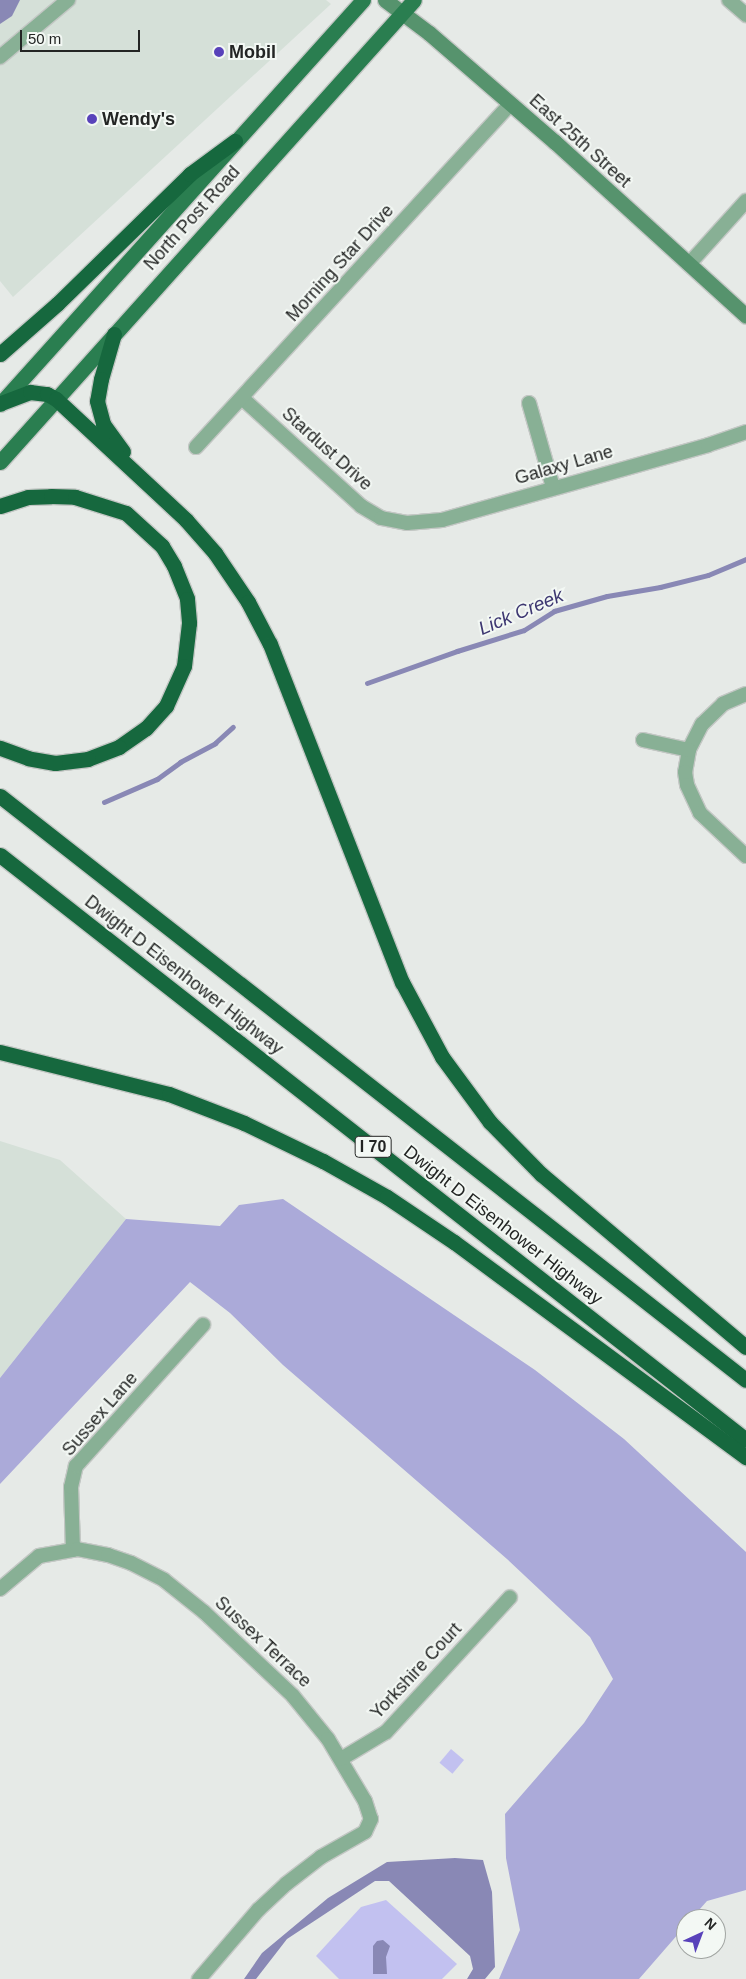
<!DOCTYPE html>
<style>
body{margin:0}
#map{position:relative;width:746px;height:1979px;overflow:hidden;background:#e6eae7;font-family:Arial,sans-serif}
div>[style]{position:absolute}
.built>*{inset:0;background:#d5e0d8}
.green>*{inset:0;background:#c2c1f0;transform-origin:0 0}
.forest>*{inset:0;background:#abaad9}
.water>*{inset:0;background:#8988b5}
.stream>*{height:5px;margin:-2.5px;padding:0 2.5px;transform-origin:2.5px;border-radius:2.5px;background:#8988b5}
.roads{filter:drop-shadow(1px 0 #c3c7c4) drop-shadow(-1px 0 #c3c7c4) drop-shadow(0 1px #c3c7c4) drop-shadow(0 -1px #c3c7c4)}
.street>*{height:14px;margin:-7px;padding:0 7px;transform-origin:7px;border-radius:7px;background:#88b095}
.secondary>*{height:15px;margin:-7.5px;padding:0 7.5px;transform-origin:7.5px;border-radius:7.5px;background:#56936d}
.primary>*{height:15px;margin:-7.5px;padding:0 7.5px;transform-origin:7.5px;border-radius:7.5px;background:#2a7e50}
.highway>*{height:15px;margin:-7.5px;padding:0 7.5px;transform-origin:7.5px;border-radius:7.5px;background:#16683e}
.dots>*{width:14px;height:14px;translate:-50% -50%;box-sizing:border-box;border:2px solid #f3f8f4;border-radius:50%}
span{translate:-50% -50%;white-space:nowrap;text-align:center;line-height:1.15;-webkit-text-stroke:4px #f3f8f4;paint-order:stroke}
.shield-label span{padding:1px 4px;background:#f3f8f4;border:1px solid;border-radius:4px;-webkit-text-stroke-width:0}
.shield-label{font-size:16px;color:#232524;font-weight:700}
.poi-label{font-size:18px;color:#232524;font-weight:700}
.left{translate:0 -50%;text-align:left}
.street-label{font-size:18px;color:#232524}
.water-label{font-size:19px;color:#3d3771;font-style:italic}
.north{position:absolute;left:676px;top:1909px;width:50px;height:50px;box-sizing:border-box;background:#f3f8f4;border:1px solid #a0a4a1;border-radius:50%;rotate:43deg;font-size:14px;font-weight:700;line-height:20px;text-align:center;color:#232524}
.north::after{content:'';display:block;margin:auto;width:18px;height:22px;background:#5842ba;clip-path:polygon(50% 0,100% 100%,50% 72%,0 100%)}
.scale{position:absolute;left:20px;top:30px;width:120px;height:22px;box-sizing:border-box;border:2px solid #232524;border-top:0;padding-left:6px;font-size:15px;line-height:18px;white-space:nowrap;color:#232524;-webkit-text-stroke:4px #f3f8f4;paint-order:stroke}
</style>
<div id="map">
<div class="built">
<i style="clip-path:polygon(0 0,326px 0,331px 4px,13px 297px,0 281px)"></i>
<i style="clip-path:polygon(0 1141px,60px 1160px,126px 1219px,0 1378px)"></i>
</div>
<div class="green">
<i style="left:451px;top:1749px;width:17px;height:18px;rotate:40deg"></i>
<i style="clip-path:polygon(386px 1900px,457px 1964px,442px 1979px,339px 1979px,316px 1956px,361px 1907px)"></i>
</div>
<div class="forest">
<i style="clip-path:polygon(283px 1199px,535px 1370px,624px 1439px,746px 1552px,746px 1890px,707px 1901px,691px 1919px,686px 1919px,686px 1925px,639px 1979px,499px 1979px,520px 1930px,506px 1858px,505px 1814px,584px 1723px,613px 1679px,590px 1637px,507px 1559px,283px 1365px,230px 1313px,190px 1282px,0 1484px,0 1378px,126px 1219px,220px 1226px,239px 1205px)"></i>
</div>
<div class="water">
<i style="clip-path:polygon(0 0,20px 0,12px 16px,0 24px)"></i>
<i style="clip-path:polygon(455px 1858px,483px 1860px,492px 1892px,495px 1967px,485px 1979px,467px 1979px,473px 1969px,470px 1956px,389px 1881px,375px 1881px,287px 1939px,256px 1979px,244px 1979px,262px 1953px,328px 1898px,387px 1862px)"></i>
<i style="clip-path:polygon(383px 1940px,390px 1946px,386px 1957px,387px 1974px,373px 1974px,373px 1946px,377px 1941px)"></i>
</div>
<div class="stream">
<i style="left:367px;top:683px;width:96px;rotate:-19.6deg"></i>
<i style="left:457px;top:651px;width:70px;rotate:-17.4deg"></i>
<i style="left:524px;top:630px;width:36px;rotate:-32deg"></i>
<i style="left:554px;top:611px;width:55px;rotate:-15.8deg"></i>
<i style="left:607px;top:596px;width:54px;rotate:-9.6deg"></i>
<i style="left:660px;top:587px;width:49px;rotate:-14deg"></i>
<i style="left:708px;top:575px;width:41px;rotate:-22.8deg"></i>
<i style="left:104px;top:802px;width:58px;rotate:-23.5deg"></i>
<i style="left:157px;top:779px;width:29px;rotate:-36deg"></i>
<i style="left:180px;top:762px;width:40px;rotate:-28deg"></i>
<i style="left:215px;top:743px;width:24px;rotate:-42deg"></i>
</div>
<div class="roads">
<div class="street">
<i style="left:729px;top:0;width:23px;rotate:41deg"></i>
<i style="left:0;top:57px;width:89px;rotate:-40deg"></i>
<i style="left:689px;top:264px;width:85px;rotate:-47.9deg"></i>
<i style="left:242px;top:398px;width:161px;rotate:42.2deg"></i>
<i style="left:361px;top:506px;width:23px;rotate:31deg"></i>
<i style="left:381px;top:518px;width:26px;rotate:11deg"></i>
<i style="left:407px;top:523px;width:35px;rotate:-5deg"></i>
<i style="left:442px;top:520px;width:276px;rotate:-15.7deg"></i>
<i style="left:708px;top:445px;width:40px;rotate:-18.9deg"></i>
<i style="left:529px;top:403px;width:87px;rotate:74.1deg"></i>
<i style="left:196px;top:447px;width:465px;rotate:-47.5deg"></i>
<i style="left:746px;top:694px;width:25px;rotate:157deg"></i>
<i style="left:723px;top:704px;width:29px;rotate:136deg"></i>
<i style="left:702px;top:724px;width:29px;rotate:117deg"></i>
<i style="left:689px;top:750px;width:22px;rotate:100deg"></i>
<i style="left:685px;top:772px;width:13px;rotate:81deg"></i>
<i style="left:687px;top:785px;width:31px;rotate:65deg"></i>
<i style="left:700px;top:813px;width:63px;rotate:43.1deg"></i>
<i style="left:643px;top:740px;width:47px;rotate:12.3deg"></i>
<i style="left:73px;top:1550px;width:63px;rotate:-91.8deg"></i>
<i style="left:71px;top:1487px;width:22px;rotate:-77deg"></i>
<i style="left:76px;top:1466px;width:190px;rotate:-48deg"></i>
<i style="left:0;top:1589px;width:51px;rotate:-40.2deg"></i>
<i style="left:39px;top:1556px;width:39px;rotate:-10deg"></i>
<i style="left:77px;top:1549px;width:32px;rotate:11deg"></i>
<i style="left:108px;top:1555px;width:24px;rotate:19deg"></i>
<i style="left:131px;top:1563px;width:37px;rotate:27deg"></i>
<i style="left:164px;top:1580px;width:51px;rotate:38.7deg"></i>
<i style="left:204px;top:1612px;width:122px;rotate:43.3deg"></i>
<i style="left:293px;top:1696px;width:55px;rotate:50.9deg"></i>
<i style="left:328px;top:1739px;width:72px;rotate:59.2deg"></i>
<i style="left:365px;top:1801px;width:19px;rotate:72deg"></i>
<i style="left:371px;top:1819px;width:14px;rotate:115deg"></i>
<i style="left:365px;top:1832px;width:51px;rotate:150.4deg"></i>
<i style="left:321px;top:1857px;width:44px;rotate:142.4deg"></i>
<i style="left:286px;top:1884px;width:38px;rotate:137deg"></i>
<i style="left:258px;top:1910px;width:91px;rotate:130.5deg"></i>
<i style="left:341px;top:1759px;width:52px;rotate:-31deg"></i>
<i style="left:386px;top:1732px;width:183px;rotate:-47.4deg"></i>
</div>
<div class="secondary">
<i style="left:385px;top:0;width:55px;rotate:36.9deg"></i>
<i style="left:429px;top:33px;width:167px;rotate:40.9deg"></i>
<i style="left:555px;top:142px;width:258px;rotate:42.3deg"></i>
</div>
<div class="primary">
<i style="left:0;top:404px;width:543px;rotate:-48.06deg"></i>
<i style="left:0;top:462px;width:620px;rotate:-48.14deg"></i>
</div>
<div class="highway">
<i style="left:114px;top:334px;width:47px;rotate:106.1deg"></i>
<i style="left:101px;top:379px;width:22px;rotate:100deg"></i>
<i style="left:97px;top:401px;width:24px;rotate:75deg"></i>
<i style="left:103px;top:424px;width:34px;rotate:54deg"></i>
<i style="left:0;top:354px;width:76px;rotate:-41.3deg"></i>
<i style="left:57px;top:304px;width:186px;rotate:-44.3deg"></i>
<i style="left:190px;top:174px;width:56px;rotate:-36.3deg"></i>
<i style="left:1px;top:403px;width:31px;rotate:-21deg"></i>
<i style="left:30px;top:392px;width:17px;rotate:7deg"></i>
<i style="left:47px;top:394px;width:10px;rotate:29deg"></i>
<i style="left:56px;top:399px;width:178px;rotate:42.9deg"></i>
<i style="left:186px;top:520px;width:44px;rotate:48.7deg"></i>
<i style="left:215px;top:553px;width:59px;rotate:56deg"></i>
<i style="left:248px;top:602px;width:47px;rotate:62.4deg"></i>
<i style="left:270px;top:644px;width:363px;rotate:68.7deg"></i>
<i style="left:402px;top:982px;width:85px;rotate:61.9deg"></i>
<i style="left:442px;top:1057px;width:81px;rotate:53.6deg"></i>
<i style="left:490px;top:1122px;width:73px;rotate:45.6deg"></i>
<i style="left:541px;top:1174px;width:268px;rotate:40.2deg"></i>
<i style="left:0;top:506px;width:29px;rotate:-18deg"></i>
<i style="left:28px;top:497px;width:23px;rotate:-2deg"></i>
<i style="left:51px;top:496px;width:24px;rotate:2deg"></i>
<i style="left:75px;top:497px;width:53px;rotate:17.4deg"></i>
<i style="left:126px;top:513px;width:49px;rotate:42.5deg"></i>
<i style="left:162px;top:546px;width:23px;rotate:59deg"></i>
<i style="left:174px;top:566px;width:35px;rotate:68deg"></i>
<i style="left:187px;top:599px;width:24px;rotate:85deg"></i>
<i style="left:189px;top:623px;width:43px;rotate:96.6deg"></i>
<i style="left:184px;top:666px;width:44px;rotate:114.2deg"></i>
<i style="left:166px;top:706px;width:30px;rotate:132deg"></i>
<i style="left:146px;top:728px;width:33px;rotate:145deg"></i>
<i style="left:119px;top:747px;width:33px;rotate:159deg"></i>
<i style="left:88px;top:759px;width:33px;rotate:173deg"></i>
<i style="left:55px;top:763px;width:27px;rotate:-170deg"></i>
<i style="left:28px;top:758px;width:30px;rotate:-160deg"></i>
<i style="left:0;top:796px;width:947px;rotate:38.06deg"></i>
<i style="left:0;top:855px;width:948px;rotate:38.1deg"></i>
<i style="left:0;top:1052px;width:174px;rotate:14deg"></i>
<i style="left:169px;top:1094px;width:80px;rotate:21.1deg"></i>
<i style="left:244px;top:1123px;width:88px;rotate:25.7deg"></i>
<i style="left:323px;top:1161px;width:73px;rotate:29.4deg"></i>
<i style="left:387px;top:1197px;width:81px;rotate:33.9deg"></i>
<i style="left:454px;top:1242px;width:363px;rotate:36.4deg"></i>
</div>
</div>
<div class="dots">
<i style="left:219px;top:52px;background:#5842ba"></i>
<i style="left:92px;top:119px;background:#5842ba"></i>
</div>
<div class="shield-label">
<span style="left:373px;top:1147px">I 70</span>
</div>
<div class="poi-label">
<span class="left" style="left:229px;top:52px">Mobil</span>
<span class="left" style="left:102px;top:119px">Wendy's</span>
</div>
<div class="street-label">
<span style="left:580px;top:141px;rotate:42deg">East 25th Street</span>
<span style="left:192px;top:218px;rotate:-48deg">North Post Road</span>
<span style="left:340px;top:263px;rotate:-48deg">Morning Star Drive</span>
<span style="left:327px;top:449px;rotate:42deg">Stardust Drive</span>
<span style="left:564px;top:465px;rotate:-16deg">Galaxy Lane</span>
<span style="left:184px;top:975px;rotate:38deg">Dwight D Eisenhower Highway</span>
<span style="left:503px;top:1225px;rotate:38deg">Dwight D Eisenhower Highway</span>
<span style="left:100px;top:1414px;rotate:-49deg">Sussex Lane</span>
<span style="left:263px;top:1642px;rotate:43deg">Sussex Terrace</span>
<span style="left:416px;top:1671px;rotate:-47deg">Yorkshire Court</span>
</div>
<div class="water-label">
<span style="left:521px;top:612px;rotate:-23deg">Lick Creek</span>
</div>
<div class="north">N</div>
<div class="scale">50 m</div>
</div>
